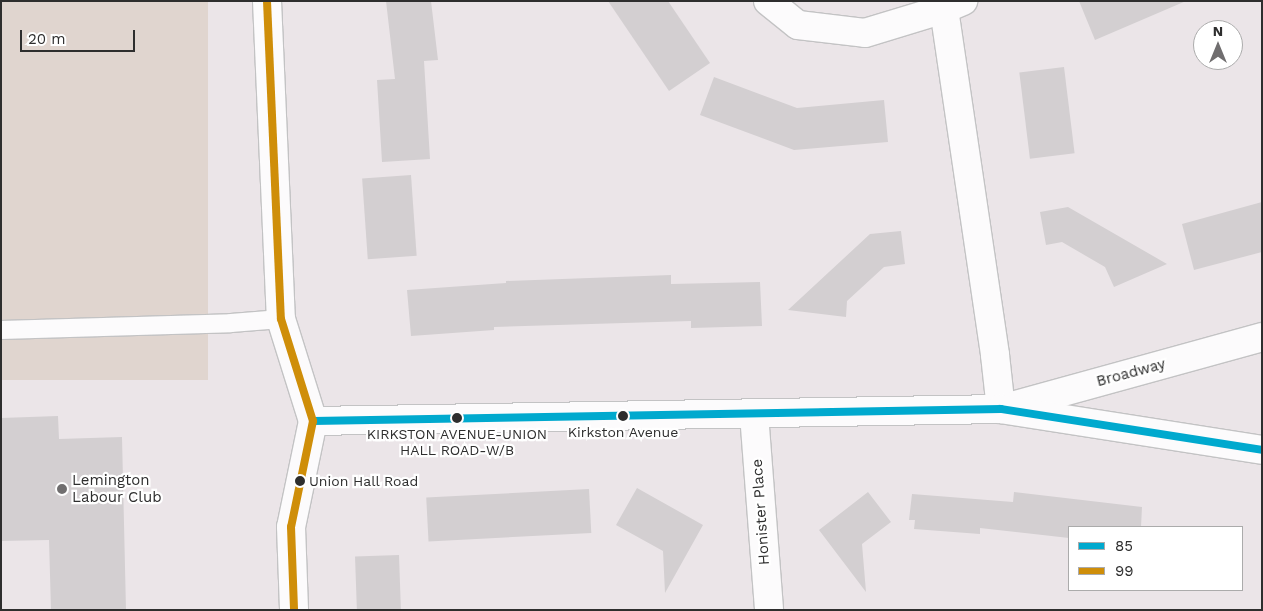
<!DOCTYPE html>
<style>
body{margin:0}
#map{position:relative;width:1263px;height:611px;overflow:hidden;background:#ebe5e8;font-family:"Work Sans",sans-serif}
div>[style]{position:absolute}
.cemetery>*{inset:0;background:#e0d5cf;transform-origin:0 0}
.building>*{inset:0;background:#d3cfd1;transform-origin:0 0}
.roads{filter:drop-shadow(1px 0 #c3c3c4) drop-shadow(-1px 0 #c3c3c4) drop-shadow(0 1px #c3c3c4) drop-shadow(0 -1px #c3c3c4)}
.lane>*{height:18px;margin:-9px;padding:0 9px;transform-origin:9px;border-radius:9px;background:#fcfbfc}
.street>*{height:28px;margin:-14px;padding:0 14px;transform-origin:14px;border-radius:14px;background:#fcfbfc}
.secondary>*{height:28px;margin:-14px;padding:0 14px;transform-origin:14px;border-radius:14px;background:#fcfbfc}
.bus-1>*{height:8px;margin:-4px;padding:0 4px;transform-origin:4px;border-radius:4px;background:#00a9ce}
.bus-2>*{height:8px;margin:-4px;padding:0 4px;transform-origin:4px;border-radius:4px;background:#cf8e09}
.dots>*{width:14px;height:14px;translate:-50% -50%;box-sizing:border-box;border:2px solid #fff;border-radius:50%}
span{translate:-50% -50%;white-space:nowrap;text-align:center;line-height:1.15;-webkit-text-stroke:4.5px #fff;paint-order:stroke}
.bus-label{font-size:14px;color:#2e2e2e}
.left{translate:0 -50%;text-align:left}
.street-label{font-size:15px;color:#2e2e2e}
.poi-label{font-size:15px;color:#2e2e2e}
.frame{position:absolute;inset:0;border:2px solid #2e2e2e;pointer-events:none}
.legend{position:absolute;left:1068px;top:526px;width:175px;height:65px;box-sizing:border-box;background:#fff;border:1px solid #ababab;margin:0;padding:6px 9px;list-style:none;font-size:15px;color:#2e2e2e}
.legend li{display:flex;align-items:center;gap:10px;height:25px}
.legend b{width:25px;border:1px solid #ababab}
.north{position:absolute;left:1193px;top:20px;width:50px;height:50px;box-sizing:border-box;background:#fff;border:1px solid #ababab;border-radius:50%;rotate:0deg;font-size:14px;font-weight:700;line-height:20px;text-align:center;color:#2e2e2e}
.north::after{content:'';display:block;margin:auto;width:18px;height:22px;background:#706e6f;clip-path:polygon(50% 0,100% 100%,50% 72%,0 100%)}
.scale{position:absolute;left:20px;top:30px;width:115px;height:22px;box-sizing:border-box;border:2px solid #2e2e2e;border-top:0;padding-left:6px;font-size:15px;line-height:18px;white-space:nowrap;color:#2e2e2e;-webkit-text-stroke:4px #fff;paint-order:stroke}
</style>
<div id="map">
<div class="cemetery">
<i style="left:1px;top:1px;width:207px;height:379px"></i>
</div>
<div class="building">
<i style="clip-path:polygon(386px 1px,431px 1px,438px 60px,424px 61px,430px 159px,382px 162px,377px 80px,395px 79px)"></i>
<i style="clip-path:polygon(608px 1px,668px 1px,710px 63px,669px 91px)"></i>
<i style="clip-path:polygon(1079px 1px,1186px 1px,1095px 40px)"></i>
<i style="left:1064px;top:67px;width:87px;height:45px;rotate:83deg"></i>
<i style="clip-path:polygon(714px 77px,797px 108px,884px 100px,888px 142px,794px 150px,700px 115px)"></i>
<i style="left:411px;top:175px;width:81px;height:49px;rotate:86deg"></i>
<i style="clip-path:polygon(1262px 202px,1262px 252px,1194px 270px,1182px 224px)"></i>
<i style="clip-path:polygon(1068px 207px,1167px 264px,1114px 287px,1105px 267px,1062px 242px,1046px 245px,1040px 212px)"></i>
<i style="clip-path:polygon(901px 231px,905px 264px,884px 267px,847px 301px,846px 317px,788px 310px,870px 234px)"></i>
<i style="clip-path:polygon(671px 275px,671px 284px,760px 282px,762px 326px,691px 328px,691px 321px,494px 327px,494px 330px,411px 336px,407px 290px,506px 283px,506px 281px)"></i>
<i style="clip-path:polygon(58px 416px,59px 439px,122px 437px,126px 610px,51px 610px,49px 540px,1px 541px,1px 418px)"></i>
<i style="clip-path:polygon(637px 488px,703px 525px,665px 593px,663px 551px,616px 525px)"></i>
<i style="left:589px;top:489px;width:44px;height:163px;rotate:87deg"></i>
<i style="clip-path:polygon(868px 492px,891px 522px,862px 544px,866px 592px,819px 530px)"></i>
<i style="clip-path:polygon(1014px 492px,1142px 507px,1141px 527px,1069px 527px,1069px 538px,980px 528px,980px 534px,914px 529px,915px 520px,909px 520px,912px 494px,1013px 502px)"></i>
<i style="left:399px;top:555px;width:55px;height:44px;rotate:88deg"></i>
</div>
<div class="roads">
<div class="lane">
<i style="left:1px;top:330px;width:230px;rotate:-1.7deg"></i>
<i style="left:231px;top:323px;width:50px;rotate:-4.6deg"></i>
</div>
<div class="street">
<i style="left:768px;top:1px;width:38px;rotate:39deg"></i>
<i style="left:798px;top:25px;width:67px;rotate:6.8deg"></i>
<i style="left:865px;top:33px;width:83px;rotate:-16.9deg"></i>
<i style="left:944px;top:9px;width:21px;rotate:-23deg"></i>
<i style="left:944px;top:9px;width:350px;rotate:81.6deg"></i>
<i style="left:995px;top:355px;width:54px;rotate:83.7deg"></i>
<i style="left:1001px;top:409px;width:271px;rotate:-15.4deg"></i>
<i style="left:754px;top:414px;width:197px;rotate:85.6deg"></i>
<i style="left:313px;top:421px;width:688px;rotate:-1deg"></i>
<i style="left:1001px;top:409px;width:264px;rotate:8.9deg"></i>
</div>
<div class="secondary">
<i style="left:267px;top:1px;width:318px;rotate:87.5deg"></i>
<i style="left:281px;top:319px;width:107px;rotate:72.6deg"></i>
<i style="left:313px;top:421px;width:108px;rotate:101.7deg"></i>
<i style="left:291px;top:527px;width:83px;rotate:87.9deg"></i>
</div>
</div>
<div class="bus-1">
<i style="left:313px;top:421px;width:688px;rotate:-1deg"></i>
<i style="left:1001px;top:409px;width:264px;rotate:8.9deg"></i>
</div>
<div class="bus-2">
<i style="left:267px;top:1px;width:318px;rotate:87.5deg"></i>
<i style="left:281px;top:319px;width:107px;rotate:72.6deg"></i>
<i style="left:313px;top:421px;width:108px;rotate:101.7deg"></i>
<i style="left:291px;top:527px;width:83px;rotate:87.9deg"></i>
</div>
<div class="dots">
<i style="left:623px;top:416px;background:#2e2e2e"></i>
<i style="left:457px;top:418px;background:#2e2e2e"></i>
<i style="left:300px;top:481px;background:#2e2e2e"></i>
<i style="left:62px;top:489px;background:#706e6f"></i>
</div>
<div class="bus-label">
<span style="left:623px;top:432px">Kirkston Avenue</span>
<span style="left:457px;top:442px">KIRKSTON AVENUE-UNION<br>HALL ROAD-W/B</span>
<span class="left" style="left:309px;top:481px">Union Hall Road</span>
</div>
<div class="street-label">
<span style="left:1131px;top:373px;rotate:-15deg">Broadway</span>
<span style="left:761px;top:512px;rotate:-94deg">Honister Place</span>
</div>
<div class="poi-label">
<span class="left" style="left:72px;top:489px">Lemington<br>Labour Club</span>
</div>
<div class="frame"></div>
<ul class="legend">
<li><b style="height:6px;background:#00a9ce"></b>85</li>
<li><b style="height:6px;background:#cf8e09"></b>99</li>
</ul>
<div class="north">N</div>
<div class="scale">20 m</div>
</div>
